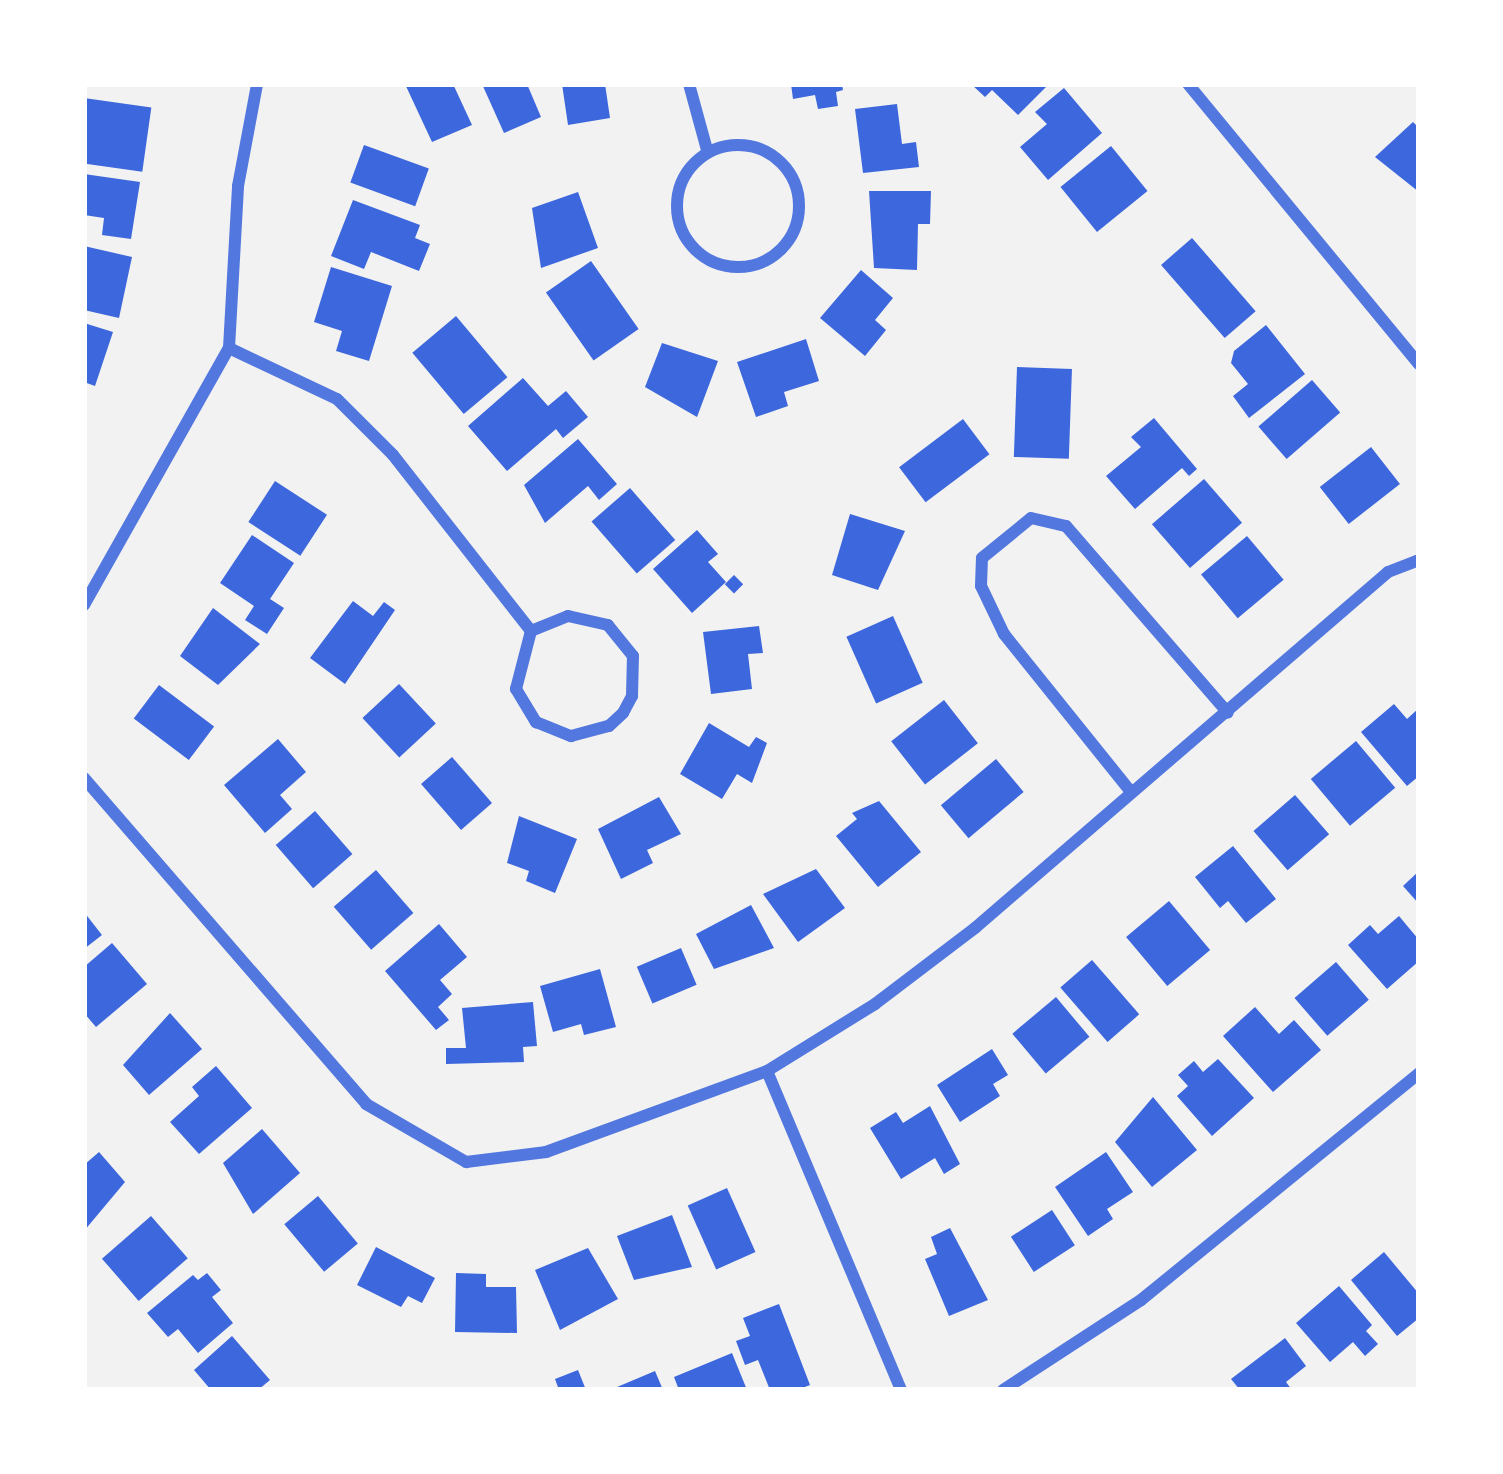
<!DOCTYPE html>
<style>
body{margin:0}
#map{position:relative;width:1503px;height:1474px;overflow:hidden;background:#f2f2f2;font-family:Overpass,sans-serif}
div>[style]{position:absolute}
.building>*{inset:0;background:#3d67dc;transform-origin:0 0}
.minor>*{height:12px;margin:-6px;padding:0 6px;transform-origin:6px;border-radius:6px;background:#5277de}
.minor>.ring{margin:-6px;padding:0;box-sizing:content-box;background:none;border:12px solid #5277de;border-radius:50%}
span{translate:-50% -50%;white-space:nowrap;text-align:center;line-height:1.15;-webkit-text-stroke:9px #fff;paint-order:stroke}
.frame{position:absolute;inset:0;border:87px solid #fff;pointer-events:none}
</style>
<div id="map">
<div class="building">
<i style="clip-path:polygon(405px 84px,453px 84px,472px 125px,432px 142px)"></i>
<i style="clip-path:polygon(482px 84px,527px 84px,541px 117px,504px 133px)"></i>
<i style="clip-path:polygon(562px 84px,605px 84px,610px 118px,568px 125px)"></i>
<i style="clip-path:polygon(791px 84px,842px 84px,843px 90px,836px 92px,838px 106px,818px 109px,815px 95px,793px 99px)"></i>
<i style="clip-path:polygon(971px 84px,1049px 84px,1018px 115px,992px 90px,985px 97px)"></i>
<i style="clip-path:polygon(1064px 88px,1102px 133px,1048px 180px,1020px 147px,1047px 124px,1035px 112px)"></i>
<i style="left:84px;top:98px;width:68px;height:65px;rotate:8deg"></i>
<i style="clip-path:polygon(897px 104px,902px 144px,916px 142px,919px 167px,863px 173px,855px 109px)"></i>
<i style="clip-path:polygon(1413px 122px,1419px 128px,1419px 192px,1375px 157px)"></i>
<i style="left:364px;top:145px;width:69px;height:40px;rotate:20deg"></i>
<i style="left:1111px;top:146px;width:58px;height:65px;rotate:51deg"></i>
<i style="clip-path:polygon(84px 174px,140px 182px,131px 239px,102px 235px,104px 218px,84px 215px)"></i>
<i style="clip-path:polygon(869px 191px,931px 191px,930px 224px,918px 224px,917px 270px,874px 268px)"></i>
<i style="clip-path:polygon(578px 192px,598px 248px,541px 268px,532px 208px)"></i>
<i style="clip-path:polygon(353px 200px,420px 225px,415px 238px,430px 244px,419px 271px,371px 252px,364px 269px,331px 256px)"></i>
<i style="left:1192px;top:238px;width:97px;height:41px;rotate:49deg"></i>
<i style="clip-path:polygon(84px 246px,132px 257px,119px 318px,84px 310px)"></i>
<i style="left:591px;top:261px;width:83px;height:55px;rotate:55deg"></i>
<i style="clip-path:polygon(331px 267px,392px 286px,369px 361px,336px 351px,342px 331px,314px 322px)"></i>
<i style="clip-path:polygon(861px 270px,893px 298px,875px 320px,886px 330px,865px 356px,820px 318px)"></i>
<i style="left:456px;top:316px;width:80px;height:57px;rotate:50deg"></i>
<i style="clip-path:polygon(84px 323px,113px 332px,95px 386px,84px 382px)"></i>
<i style="clip-path:polygon(1266px 325px,1305px 374px,1249px 418px,1233px 396px,1248px 384px,1231px 363px,1234px 351px)"></i>
<i style="clip-path:polygon(806px 339px,819px 381px,784px 392px,788px 406px,756px 417px,737px 362px)"></i>
<i style="clip-path:polygon(662px 343px,718px 361px,697px 417px,645px 387px)"></i>
<i style="left:1017px;top:367px;width:55px;height:90px;rotate:2deg"></i>
<i style="clip-path:polygon(523px 378px,548px 406px,566px 391px,588px 417px,563px 438px,556px 429px,507px 471px,468px 426px)"></i>
<i style="left:1312px;top:380px;width:43px;height:71px;rotate:49deg"></i>
<i style="clip-path:polygon(1154px 418px,1197px 469px,1189px 476px,1182px 468px,1135px 509px,1106px 476px,1141px 447px,1131px 437px)"></i>
<i style="left:963px;top:419px;width:44px;height:80px;rotate:53deg"></i>
<i style="clip-path:polygon(578px 439px,617px 484px,599px 500px,588px 486px,545px 523px,524px 485px)"></i>
<i style="left:1371px;top:447px;width:47px;height:65px;rotate:52deg"></i>
<i style="left:1204px;top:479px;width:58px;height:69px;rotate:49deg"></i>
<i style="left:275px;top:481px;width:62px;height:49px;rotate:33deg"></i>
<i style="left:630px;top:488px;width:69px;height:51px;rotate:49deg"></i>
<i style="clip-path:polygon(850px 514px,905px 531px,878px 590px,832px 575px)"></i>
<i style="clip-path:polygon(697px 530px,718px 554px,708px 562px,726px 582px,692px 613px,653px 569px)"></i>
<i style="clip-path:polygon(252px 535px,294px 563px,270px 599px,284px 608px,267px 634px,245px 620px,254px 606px,220px 583px)"></i>
<i style="left:1247px;top:536px;width:57px;height:60px;rotate:50deg"></i>
<i style="left:734px;top:575px;width:13px;height:13px;rotate:45deg"></i>
<i style="clip-path:polygon(353px 601px,373px 616px,384px 602px,395px 610px,345px 684px,310px 658px)"></i>
<i style="clip-path:polygon(213px 608px,260px 644px,218px 685px,180px 656px)"></i>
<i style="left:893px;top:616px;width:73px;height:51px;rotate:66deg"></i>
<i style="clip-path:polygon(759px 626px,763px 653px,748px 654px,752px 689px,711px 694px,703px 632px)"></i>
<i style="left:399px;top:684px;width:54px;height:50px;rotate:47deg"></i>
<i style="left:159px;top:685px;width:69px;height:42px;rotate:37deg"></i>
<i style="left:944px;top:700px;width:55px;height:67px;rotate:52deg"></i>
<i style="clip-path:polygon(1394px 704px,1407px 719px,1419px 708px,1419px 776px,1407px 786px,1361px 732px)"></i>
<i style="clip-path:polygon(709px 723px,749px 747px,756px 737px,767px 743px,752px 783px,737px 774px,722px 799px,680px 774px)"></i>
<i style="clip-path:polygon(278px 739px,306px 772px,280px 795px,292px 809px,265px 833px,224px 785px)"></i>
<i style="left:1356px;top:741px;width:61px;height:59px;rotate:50deg"></i>
<i style="left:452px;top:757px;width:61px;height:41px;rotate:49deg"></i>
<i style="left:996px;top:759px;width:43px;height:72px;rotate:50deg"></i>
<i style="left:1295px;top:795px;width:52px;height:55px;rotate:49deg"></i>
<i style="clip-path:polygon(659px 797px,681px 834px,647px 850px,653px 863px,621px 879px,598px 829px)"></i>
<i style="clip-path:polygon(879px 801px,921px 852px,878px 887px,836px 836px,857px 819px,852px 813px)"></i>
<i style="left:315px;top:811px;width:57px;height:52px;rotate:49deg"></i>
<i style="clip-path:polygon(519px 816px,577px 839px,555px 893px,526px 881px,529px 871px,507px 863px)"></i>
<i style="clip-path:polygon(1233px 846px,1276px 899px,1246px 923px,1228px 901px,1220px 908px,1195px 877px)"></i>
<i style="clip-path:polygon(816px 869px,845px 908px,798px 942px,763px 894px)"></i>
<i style="left:376px;top:870px;width:57px;height:56px;rotate:49deg"></i>
<i style="clip-path:polygon(1419px 871px,1419px 904px,1403px 886px)"></i>
<i style="left:1169px;top:901px;width:64px;height:56px;rotate:50deg"></i>
<i style="clip-path:polygon(751px 905px,774px 948px,714px 969px,696px 934px)"></i>
<i style="clip-path:polygon(84px 912px,102px 935px,84px 949px)"></i>
<i style="clip-path:polygon(1399px 916px,1419px 940px,1419px 961px,1387px 989px,1348px 945px,1370px 925px,1378px 934px)"></i>
<i style="clip-path:polygon(439px 924px,467px 957px,440px 980px,452px 994px,438px 1007px,449px 1020px,436px 1030px,385px 971px)"></i>
<i style="clip-path:polygon(112px 943px,147px 984px,96px 1027px,84px 1013px,84px 967px)"></i>
<i style="left:681px;top:948px;width:40px;height:48px;rotate:67deg"></i>
<i style="left:1092px;top:960px;width:72px;height:42px;rotate:49deg"></i>
<i style="left:1336px;top:962px;width:50px;height:55px;rotate:49deg"></i>
<i style="clip-path:polygon(600px 969px,616px 1027px,584px 1035px,581px 1024px,553px 1032px,540px 986px)"></i>
<i style="left:1056px;top:997px;width:52px;height:57px;rotate:50deg"></i>
<i style="clip-path:polygon(533px 1002px,537px 1046px,523px 1047px,524px 1062px,446px 1064px,446px 1048px,466px 1048px,462px 1008px)"></i>
<i style="clip-path:polygon(1255px 1007px,1279px 1034px,1294px 1020px,1321px 1050px,1273px 1092px,1223px 1036px)"></i>
<i style="clip-path:polygon(170px 1013px,202px 1049px,149px 1095px,123px 1065px)"></i>
<i style="clip-path:polygon(992px 1049px,1008px 1075px,993px 1084px,1000px 1096px,960px 1122px,937px 1085px)"></i>
<i style="clip-path:polygon(1218px 1059px,1254px 1098px,1212px 1136px,1177px 1096px,1188px 1086px,1178px 1075px,1194px 1061px,1203px 1072px)"></i>
<i style="clip-path:polygon(216px 1066px,252px 1108px,199px 1154px,170px 1122px,199px 1096px,192px 1087px)"></i>
<i style="clip-path:polygon(1153px 1097px,1197px 1150px,1152px 1187px,1115px 1142px)"></i>
<i style="clip-path:polygon(930px 1106px,960px 1164px,944px 1174px,935px 1158px,901px 1179px,870px 1128px,896px 1112px,903px 1123px)"></i>
<i style="clip-path:polygon(262px 1129px,300px 1173px,253px 1214px,223px 1163px)"></i>
<i style="clip-path:polygon(99px 1152px,125px 1182px,84px 1231px,84px 1165px)"></i>
<i style="clip-path:polygon(1106px 1152px,1133px 1192px,1107px 1209px,1113px 1219px,1088px 1236px,1055px 1187px)"></i>
<i style="left:727px;top:1188px;width:70px;height:43px;rotate:66deg"></i>
<i style="left:318px;top:1196px;width:62px;height:44px;rotate:50deg"></i>
<i style="left:1052px;top:1210px;width:42px;height:49px;rotate:57deg"></i>
<i style="clip-path:polygon(672px 1215px,692px 1267px,634px 1280px,617px 1236px)"></i>
<i style="left:151px;top:1216px;width:56px;height:65px;rotate:49deg"></i>
<i style="clip-path:polygon(950px 1228px,988px 1300px,949px 1316px,925px 1259px,937px 1254px,931px 1237px)"></i>
<i style="clip-path:polygon(376px 1247px,435px 1278px,422px 1303px,408px 1296px,401px 1307px,357px 1285px)"></i>
<i style="clip-path:polygon(588px 1248px,618px 1299px,560px 1330px,535px 1270px)"></i>
<i style="clip-path:polygon(1384px 1252px,1419px 1294px,1419px 1318px,1397px 1336px,1351px 1280px)"></i>
<i style="clip-path:polygon(207px 1273px,221px 1290px,212px 1297px,233px 1323px,198px 1353px,178px 1329px,168px 1337px,147px 1313px,193px 1275px,198px 1280px)"></i>
<i style="clip-path:polygon(456px 1273px,486px 1274px,486px 1287px,516px 1287px,517px 1333px,455px 1332px)"></i>
<i style="clip-path:polygon(1339px 1286px,1372px 1325px,1366px 1331px,1378px 1344px,1365px 1356px,1353px 1342px,1330px 1362px,1296px 1323px)"></i>
<i style="clip-path:polygon(779px 1304px,810px 1385px,797px 1390px,770px 1390px,758px 1360px,745px 1365px,736px 1341px,750px 1336px,743px 1318px)"></i>
<i style="clip-path:polygon(232px 1336px,270px 1380px,258px 1390px,211px 1390px,194px 1370px)"></i>
<i style="clip-path:polygon(1285px 1338px,1306px 1366px,1286px 1382px,1292px 1390px,1240px 1390px,1231px 1379px)"></i>
<i style="clip-path:polygon(732px 1353px,747px 1390px,679px 1390px,674px 1377px)"></i>
<i style="clip-path:polygon(578px 1370px,586px 1390px,559px 1390px,555px 1379px)"></i>
<i style="clip-path:polygon(655px 1371px,663px 1390px,610px 1390px)"></i>
</div>
<div class="minor">
<i style="left:689px;top:84px;width:68px;rotate:74.7deg"></i>
<i style="left:1188px;top:84px;width:363px;rotate:50.5deg"></i>
<i class="ring" style="left:677px;top:145px;width:110px;height:110px"></i>
<i style="left:229px;top:348px;width:119px;rotate:25.3deg"></i>
<i style="left:337px;top:399px;width:79px;rotate:45deg"></i>
<i style="left:393px;top:455px;width:224px;rotate:51.9deg"></i>
<i style="left:531px;top:631px;width:60px;rotate:104.5deg"></i>
<i style="left:516px;top:689px;width:39px;rotate:59deg"></i>
<i style="left:536px;top:722px;width:38px;rotate:22deg"></i>
<i style="left:571px;top:736px;width:39px;rotate:-15deg"></i>
<i style="left:609px;top:726px;width:19px;rotate:-43deg"></i>
<i style="left:623px;top:713px;width:19px;rotate:-62deg"></i>
<i style="left:632px;top:696px;width:40px;rotate:-88.6deg"></i>
<i style="left:633px;top:656px;width:40px;rotate:-129deg"></i>
<i style="left:608px;top:625px;width:41px;rotate:-167.3deg"></i>
<i style="left:568px;top:616px;width:40px;rotate:158deg"></i>
<i style="left:84px;top:605px;width:295px;rotate:-60.6deg"></i>
<i style="left:229px;top:348px;width:162px;rotate:-86.8deg"></i>
<i style="left:238px;top:186px;width:104px;rotate:-79.4deg"></i>
<i style="left:84px;top:778px;width:431px;rotate:49.1deg"></i>
<i style="left:366px;top:1104px;width:116px;rotate:30.1deg"></i>
<i style="left:466px;top:1162px;width:81px;rotate:-7.1deg"></i>
<i style="left:546px;top:1152px;width:235px;rotate:-20.1deg"></i>
<i style="left:767px;top:1071px;width:127px;rotate:-31.8deg"></i>
<i style="left:875px;top:1004px;width:126px;rotate:-37.2deg"></i>
<i style="left:975px;top:928px;width:545px;rotate:-40.76deg"></i>
<i style="left:1388px;top:572px;width:33px;rotate:-21deg"></i>
<i style="left:1131px;top:792px;width:203px;rotate:-128.8deg"></i>
<i style="left:1004px;top:634px;width:53px;rotate:-115.6deg"></i>
<i style="left:981px;top:586px;width:28px;rotate:-88deg"></i>
<i style="left:982px;top:558px;width:63px;rotate:-39.2deg"></i>
<i style="left:1031px;top:518px;width:36px;rotate:13deg"></i>
<i style="left:1066px;top:526px;width:247px;rotate:49.1deg"></i>
<i style="left:767px;top:1071px;width:346px;rotate:67.2deg"></i>
<i style="left:1003px;top:1390px;width:165px;rotate:-33.1deg"></i>
<i style="left:1141px;top:1300px;width:359px;rotate:-39.2deg"></i>
</div>
<div class="frame"></div>
</div>
